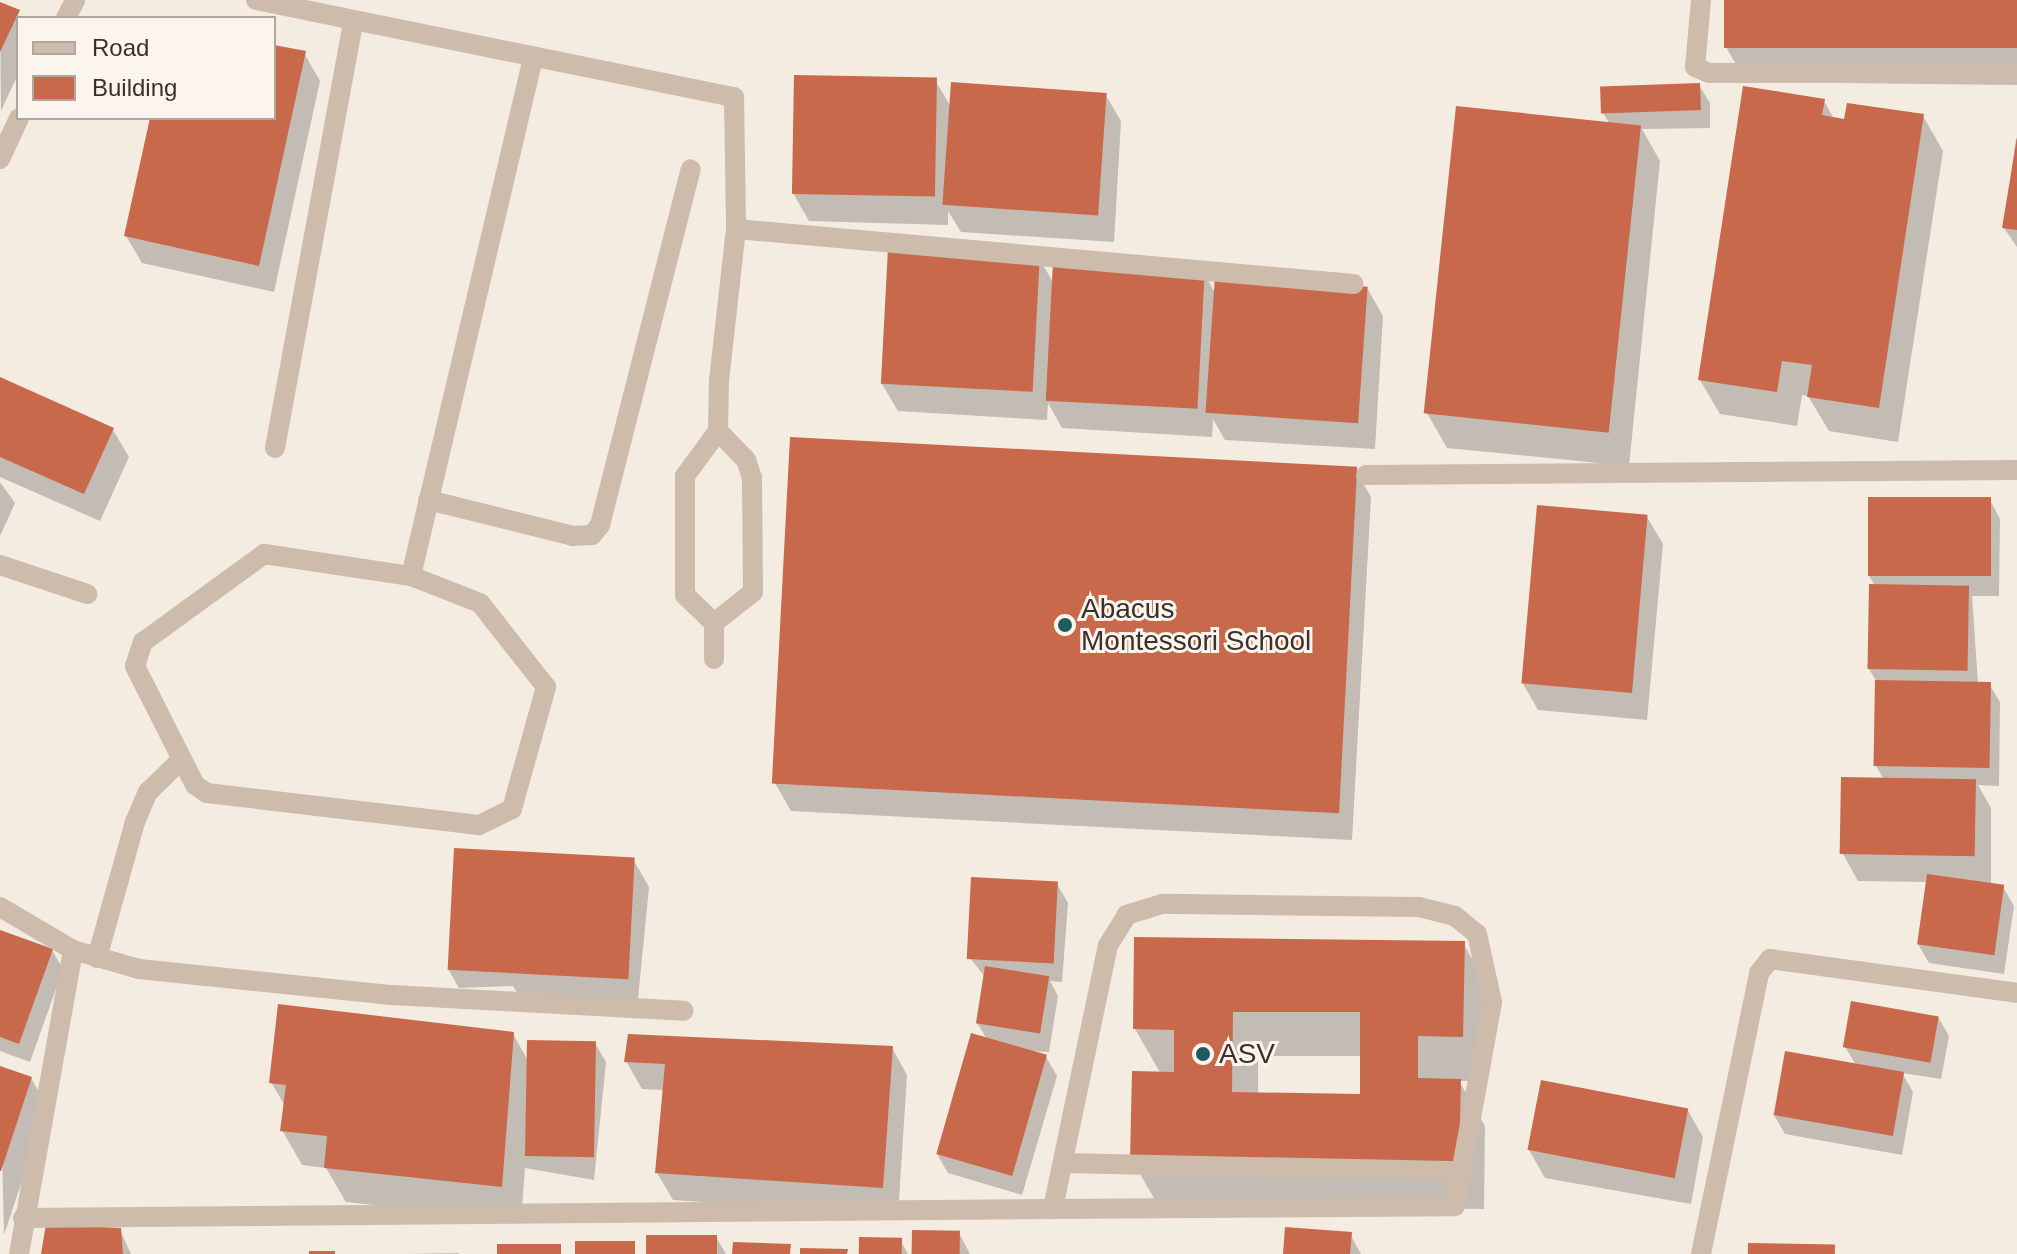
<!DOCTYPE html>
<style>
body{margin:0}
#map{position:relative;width:2017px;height:1254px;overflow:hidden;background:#f4ebe1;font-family:Arial,sans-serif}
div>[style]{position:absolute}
.shadow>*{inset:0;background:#0003}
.building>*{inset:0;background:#c8694b;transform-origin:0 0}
.service>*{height:20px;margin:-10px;padding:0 10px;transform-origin:10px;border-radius:10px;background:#cdbbac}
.minor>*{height:20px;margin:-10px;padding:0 10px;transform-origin:10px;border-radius:10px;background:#cdbbac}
.dots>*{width:22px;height:22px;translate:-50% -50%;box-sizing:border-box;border:4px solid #fbf5ee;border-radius:50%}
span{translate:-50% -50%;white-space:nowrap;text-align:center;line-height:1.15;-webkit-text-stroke:6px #fbf5ee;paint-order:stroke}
.poi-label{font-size:28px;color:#3b302b}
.left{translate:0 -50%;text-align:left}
.legend{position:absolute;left:16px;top:16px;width:260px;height:104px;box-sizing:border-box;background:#fbf5ee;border:2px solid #aea6a0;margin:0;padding:10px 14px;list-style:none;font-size:24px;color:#3b302b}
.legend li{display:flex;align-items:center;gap:16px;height:40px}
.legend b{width:40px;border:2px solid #aea6a0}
</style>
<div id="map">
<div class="shadow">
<i style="clip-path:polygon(1726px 0,2017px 0,2017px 85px,1746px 82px,1726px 47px)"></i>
<i style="clip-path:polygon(0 4px,22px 18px,18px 74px,1px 111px)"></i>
<i style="clip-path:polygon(274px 47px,304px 53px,320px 81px,274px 292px,142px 263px,126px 236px,152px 118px,274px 118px)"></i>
<i style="clip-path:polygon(935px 80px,951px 107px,1105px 94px,1121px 121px,1114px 242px,961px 232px,948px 211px,948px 225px,809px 221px,793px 193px)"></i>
<i style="clip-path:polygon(1699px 85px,1710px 103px,1710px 128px,1642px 129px,1660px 161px,1629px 466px,1447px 448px,1427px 413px,1609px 123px,1602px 111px)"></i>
<i style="clip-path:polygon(1824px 101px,1834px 119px,1846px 121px,1923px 116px,1943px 151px,1898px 442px,1829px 431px,1808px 396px,1802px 395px,1797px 426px,1720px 414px,1700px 380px)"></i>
<i style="clip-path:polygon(2016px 139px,2017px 139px,2017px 247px,2004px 228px)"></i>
<i style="clip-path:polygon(1039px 258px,1054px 284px,1204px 273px,1216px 295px,1367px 288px,1383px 316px,1375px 449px,1225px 440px,1213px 419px,1212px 437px,1062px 428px,1048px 403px,1047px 420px,898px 411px,882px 384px)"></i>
<i style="clip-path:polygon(0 380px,113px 430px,129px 457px,100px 521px,0 477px)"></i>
<i style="clip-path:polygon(1355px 469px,1371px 497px,1352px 840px,791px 811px,775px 783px)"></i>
<i style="clip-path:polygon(0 482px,15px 503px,0 536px)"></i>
<i style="clip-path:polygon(1990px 500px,2000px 519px,1999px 596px,1972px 596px,1978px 683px,1989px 684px,2000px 702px,1999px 786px,1978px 785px,1991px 808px,1991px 885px,2003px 887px,2014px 906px,2004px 974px,1929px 963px,1918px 944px,1928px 882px,1858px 881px,1843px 854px,1884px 780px,1876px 766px,1877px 682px,1869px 669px,1875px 586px,1869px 576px)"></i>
<i style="clip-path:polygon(1647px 517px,1663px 544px,1647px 720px,1538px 710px,1522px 682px)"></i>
<i style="clip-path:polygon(633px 859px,649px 887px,637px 1009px,522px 1000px,513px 986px,459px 988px,448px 969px)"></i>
<i style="clip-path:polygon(1057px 884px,1068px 903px,1062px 982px,1050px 981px,1058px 996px,1049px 1052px,1028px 1051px,1046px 1057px,1057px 1076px,1022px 1195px,948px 1173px,937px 1154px,987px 1039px,977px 1023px,985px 977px,970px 958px)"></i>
<i style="clip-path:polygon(0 932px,52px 950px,63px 969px,30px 1062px,0 1051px)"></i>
<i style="clip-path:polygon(evenodd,1463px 943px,1489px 988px,1488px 1081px,1459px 1081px,1485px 1126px,1484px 1209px,1158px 1205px,1132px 1160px,1161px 1074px,1135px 1029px,1463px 943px,1258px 1056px,1362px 1056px,1362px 1096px,1258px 1095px,1258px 1056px)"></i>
<i style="clip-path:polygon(1938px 1017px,1949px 1036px,1941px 1079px,1902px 1073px,1913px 1092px,1902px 1155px,1785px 1134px,1774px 1115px,1856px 1065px,1845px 1047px)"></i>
<i style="clip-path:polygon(513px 1034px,527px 1059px,595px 1043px,606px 1062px,594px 1180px,525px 1168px,521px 1221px,346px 1202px,326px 1168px,302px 1165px,282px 1130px,285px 1106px,271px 1082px)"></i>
<i style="clip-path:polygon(892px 1048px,907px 1075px,898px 1215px,673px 1200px,657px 1173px,664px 1090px,642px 1089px,626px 1061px)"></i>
<i style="clip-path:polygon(0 1068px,31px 1078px,47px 1106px,4px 1235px)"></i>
<i style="clip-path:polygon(1687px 1109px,1703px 1137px,1691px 1204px,1545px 1178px,1529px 1150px)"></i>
<i style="clip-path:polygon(120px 1230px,131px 1254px,43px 1254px)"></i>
<i style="clip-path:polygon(959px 1233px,970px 1254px,913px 1254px)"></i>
<i style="clip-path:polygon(1350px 1234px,1361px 1254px,1285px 1254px)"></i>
<i style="clip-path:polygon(716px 1237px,726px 1254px,648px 1254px)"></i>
<i style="clip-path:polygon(900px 1240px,908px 1254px,860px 1254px)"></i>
<i style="clip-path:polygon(459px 1253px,459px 1254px,405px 1254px)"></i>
</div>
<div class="building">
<i style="left:1724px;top:0;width:293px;height:48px"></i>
<i style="clip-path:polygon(0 2px,20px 10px,0 52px)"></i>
<i style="clip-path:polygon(274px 45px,306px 51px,259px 266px,124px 236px,150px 118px,274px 118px)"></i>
<i style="left:794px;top:75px;width:143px;height:119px;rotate:1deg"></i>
<i style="left:951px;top:82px;width:156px;height:123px;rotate:4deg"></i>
<i style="left:1700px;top:83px;width:27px;height:100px;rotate:88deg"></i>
<i style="clip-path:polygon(1743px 86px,1825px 99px,1822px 115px,1844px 119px,1847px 103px,1924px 114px,1879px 408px,1807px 397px,1812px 365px,1782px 361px,1777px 392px,1698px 380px)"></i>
<i style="left:1456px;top:106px;width:186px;height:309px;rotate:6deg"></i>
<i style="clip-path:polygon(2017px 137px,2017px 230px,2002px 228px)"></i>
<i style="left:888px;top:248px;width:152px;height:136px;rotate:3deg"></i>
<i style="left:1053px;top:262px;width:152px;height:139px;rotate:3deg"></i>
<i style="left:1215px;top:276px;width:153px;height:137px;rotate:4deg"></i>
<i style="clip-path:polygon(0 377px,114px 428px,84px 494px,0 457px)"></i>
<i style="left:790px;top:437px;width:568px;height:347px;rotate:3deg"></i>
<i style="left:1868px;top:497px;width:123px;height:79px"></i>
<i style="left:1537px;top:505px;width:111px;height:179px;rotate:5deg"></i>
<i style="left:1869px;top:584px;width:100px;height:85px;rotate:1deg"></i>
<i style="left:1875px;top:680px;width:116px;height:86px;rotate:1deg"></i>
<i style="left:1841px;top:777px;width:135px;height:77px;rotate:1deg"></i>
<i style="left:454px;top:848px;width:181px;height:122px;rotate:3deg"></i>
<i style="left:1927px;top:874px;width:78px;height:71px;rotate:8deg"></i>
<i style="left:971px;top:877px;width:87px;height:82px;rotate:3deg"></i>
<i style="clip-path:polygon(0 930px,53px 949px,19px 1044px,0 1037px)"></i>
<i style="clip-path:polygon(evenodd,1134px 937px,1465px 941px,1463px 1037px,1418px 1036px,1418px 1078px,1461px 1079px,1459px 1165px,1130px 1160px,1132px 1071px,1174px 1072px,1174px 1030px,1133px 1029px,1134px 937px,1233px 1012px,1360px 1012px,1360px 1094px,1232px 1092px,1233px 1012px)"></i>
<i style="left:985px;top:966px;width:65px;height:58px;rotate:9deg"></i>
<i style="left:1851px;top:1001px;width:89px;height:47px;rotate:10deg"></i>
<i style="clip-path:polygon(278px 1004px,514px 1032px,502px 1187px,324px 1168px,327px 1136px,280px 1131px,286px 1085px,269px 1083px)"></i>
<i style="left:971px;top:1033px;width:79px;height:126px;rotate:16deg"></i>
<i style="clip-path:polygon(628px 1034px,893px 1046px,883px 1188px,655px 1173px,665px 1064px,624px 1062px)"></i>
<i style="left:527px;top:1040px;width:69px;height:116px;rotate:1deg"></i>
<i style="left:1785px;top:1051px;width:121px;height:65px;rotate:10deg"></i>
<i style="clip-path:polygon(0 1066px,32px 1077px,1px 1171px,0 1171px)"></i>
<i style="left:1541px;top:1080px;width:150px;height:71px;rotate:11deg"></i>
<i style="clip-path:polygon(46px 1224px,121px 1228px,123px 1254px,41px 1254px)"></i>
<i style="clip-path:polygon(1285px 1227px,1352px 1232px,1350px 1254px,1283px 1254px)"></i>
<i style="left:912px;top:1230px;width:48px;height:24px;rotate:1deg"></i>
<i style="left:646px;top:1235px;width:71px;height:19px"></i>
<i style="left:859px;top:1237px;width:43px;height:17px;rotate:1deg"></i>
<i style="left:635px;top:1241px;width:13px;height:60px;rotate:90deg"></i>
<i style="clip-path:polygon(733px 1242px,791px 1244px,790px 1254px,732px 1254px)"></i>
<i style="left:1748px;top:1243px;width:87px;height:11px;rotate:1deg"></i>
<i style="left:561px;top:1244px;width:10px;height:64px;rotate:90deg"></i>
<i style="clip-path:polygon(800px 1248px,848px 1249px,847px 1254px,800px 1254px)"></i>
<i style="left:309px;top:1251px;width:26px;height:3px"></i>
</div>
<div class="service">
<i style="left:714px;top:623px;width:50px;rotate:-38.5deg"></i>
<i style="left:753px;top:592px;width:114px;rotate:-90.5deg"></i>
<i style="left:752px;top:478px;width:19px;rotate:-108deg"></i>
<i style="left:746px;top:460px;width:40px;rotate:-134deg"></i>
<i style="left:718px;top:431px;width:50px;rotate:-88.9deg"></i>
<i style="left:714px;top:659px;width:36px;rotate:-90deg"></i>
<i style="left:714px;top:623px;width:40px;rotate:-136deg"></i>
<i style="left:685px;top:595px;width:119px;rotate:-90deg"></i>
<i style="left:685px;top:476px;width:56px;rotate:-53.7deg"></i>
</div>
<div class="minor">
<i style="left:256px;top:0;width:488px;rotate:11.5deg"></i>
<i style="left:734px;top:97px;width:132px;rotate:89.1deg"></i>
<i style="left:736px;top:229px;width:153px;rotate:96.4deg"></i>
<i style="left:1701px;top:0;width:67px;rotate:95.1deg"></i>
<i style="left:1695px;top:67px;width:15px;rotate:23deg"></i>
<i style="left:1709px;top:73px;width:308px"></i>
<i style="left:66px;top:18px;width:20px;rotate:-63deg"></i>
<i style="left:0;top:159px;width:45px;rotate:-65.1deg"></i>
<i style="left:736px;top:229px;width:620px;rotate:5.09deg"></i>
<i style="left:275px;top:448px;width:433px;rotate:-79.6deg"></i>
<i style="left:1366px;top:475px;width:651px;rotate:-0.44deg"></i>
<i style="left:428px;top:500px;width:149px;rotate:13.9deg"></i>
<i style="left:573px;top:536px;width:19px;rotate:-3deg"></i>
<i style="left:592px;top:535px;width:13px;rotate:-51deg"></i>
<i style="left:600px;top:525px;width:367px;rotate:-75.7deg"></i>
<i style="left:264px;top:554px;width:149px;rotate:8.5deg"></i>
<i style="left:411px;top:576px;width:74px;rotate:21.4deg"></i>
<i style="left:480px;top:603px;width:107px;rotate:51.8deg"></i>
<i style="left:546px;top:687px;width:127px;rotate:105.6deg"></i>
<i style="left:512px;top:809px;width:37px;rotate:154deg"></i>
<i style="left:479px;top:825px;width:274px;rotate:-173.3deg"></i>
<i style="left:207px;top:793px;width:14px;rotate:-146deg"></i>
<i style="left:195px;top:785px;width:133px;rotate:-116.8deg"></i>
<i style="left:135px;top:666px;width:25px;rotate:-72deg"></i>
<i style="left:143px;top:642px;width:150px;rotate:-36deg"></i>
<i style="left:0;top:565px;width:92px;rotate:18.4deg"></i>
<i style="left:411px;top:576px;width:532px;rotate:-76.75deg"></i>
<i style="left:0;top:907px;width:85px;rotate:30.5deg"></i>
<i style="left:73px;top:950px;width:69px;rotate:16.1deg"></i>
<i style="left:139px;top:969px;width:254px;rotate:5.9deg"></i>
<i style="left:392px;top:995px;width:292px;rotate:3.1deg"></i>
<i style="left:97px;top:958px;width:141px;rotate:-74.4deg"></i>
<i style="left:135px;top:822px;width:33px;rotate:-67deg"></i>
<i style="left:148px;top:792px;width:46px;rotate:-44.1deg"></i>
<i style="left:1063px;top:1163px;width:398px;rotate:1.2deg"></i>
<i style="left:23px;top:1218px;width:1030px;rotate:-0.5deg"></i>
<i style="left:1053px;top:1209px;width:402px;rotate:-0.4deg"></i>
<i style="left:1455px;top:1206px;width:207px;rotate:-79.7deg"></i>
<i style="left:1492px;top:1002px;width:70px;rotate:-102.4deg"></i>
<i style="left:1477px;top:934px;width:28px;rotate:-141deg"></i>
<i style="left:1455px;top:916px;width:38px;rotate:-166deg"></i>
<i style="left:1418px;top:907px;width:256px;rotate:-179.3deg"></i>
<i style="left:1162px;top:904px;width:37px;rotate:163deg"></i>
<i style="left:1127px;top:915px;width:36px;rotate:122deg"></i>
<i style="left:1108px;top:945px;width:270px;rotate:101.8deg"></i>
<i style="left:19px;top:1254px;width:309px;rotate:-79.9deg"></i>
<i style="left:1701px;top:1254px;width:287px;rotate:-78.3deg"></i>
<i style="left:1759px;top:973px;width:18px;rotate:-52deg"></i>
<i style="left:1770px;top:959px;width:249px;rotate:7.8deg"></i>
</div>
<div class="dots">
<i style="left:1065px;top:625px;background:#1f5a5e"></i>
<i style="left:1203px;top:1054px;background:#1f5a5e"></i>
</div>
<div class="poi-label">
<span class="left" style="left:1081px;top:625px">Abacus<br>Montessori School</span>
<span class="left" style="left:1219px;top:1054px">ASV</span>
</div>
<ul class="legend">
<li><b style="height:10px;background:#cdbbac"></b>Road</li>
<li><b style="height:22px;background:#c8694b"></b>Building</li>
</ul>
</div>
